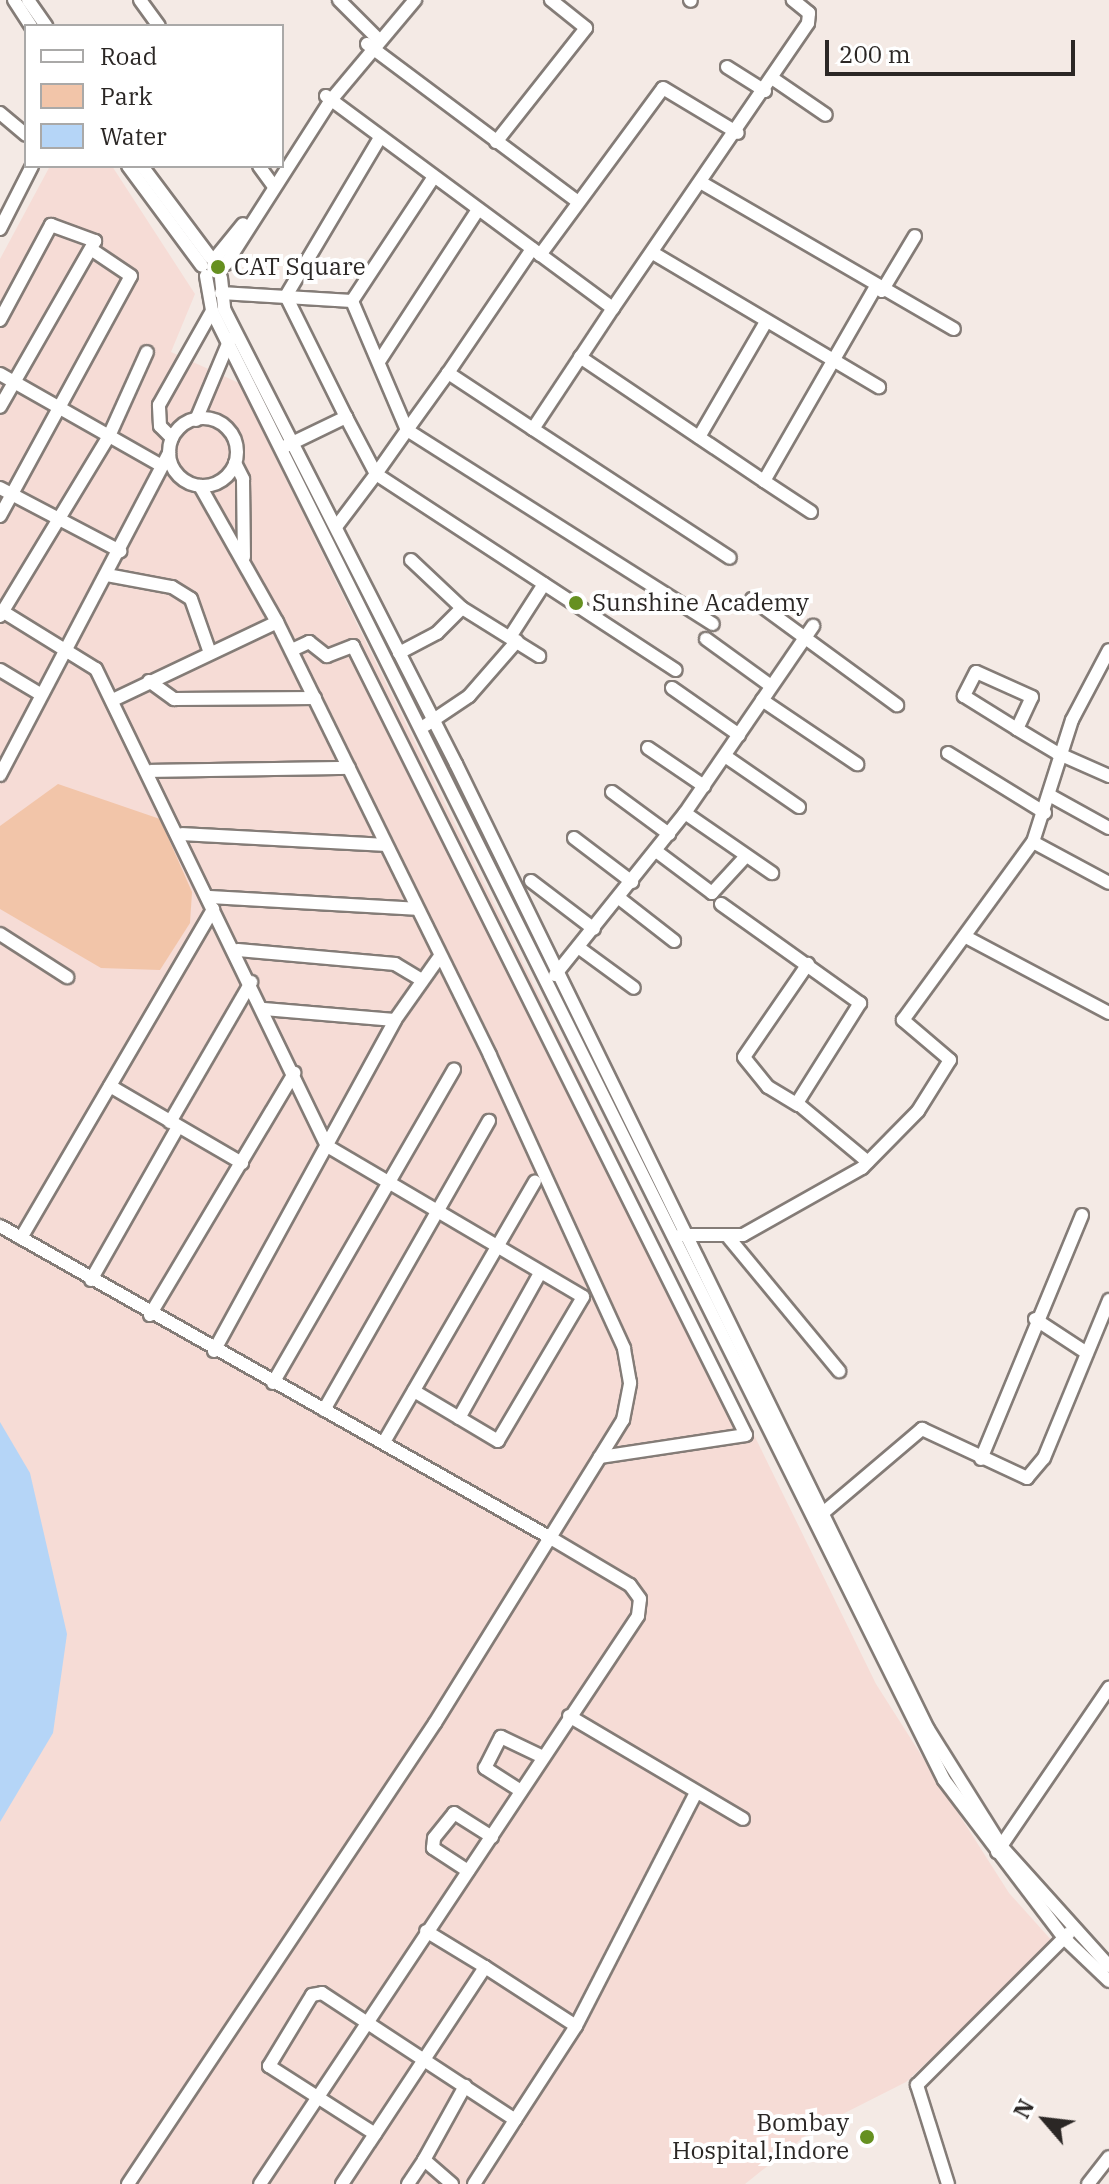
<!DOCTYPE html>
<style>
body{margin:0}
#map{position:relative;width:1109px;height:2184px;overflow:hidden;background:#f4eae5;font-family:"IBM Plex Serif",serif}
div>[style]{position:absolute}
.education>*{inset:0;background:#f6dcd6}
.green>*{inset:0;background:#f2c5a9}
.water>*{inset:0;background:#b5d5f7}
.roads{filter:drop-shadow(2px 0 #847c77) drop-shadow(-2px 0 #847c77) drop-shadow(0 2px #847c77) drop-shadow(0 -2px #847c77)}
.minor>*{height:12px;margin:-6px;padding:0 6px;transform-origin:6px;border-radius:6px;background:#fff}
.minor>.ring{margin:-6px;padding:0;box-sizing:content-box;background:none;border:12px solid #fff;border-radius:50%}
.dots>*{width:22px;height:22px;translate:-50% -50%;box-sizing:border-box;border:4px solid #fff;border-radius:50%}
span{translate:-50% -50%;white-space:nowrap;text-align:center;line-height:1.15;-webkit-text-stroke:8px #fff;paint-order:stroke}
.poi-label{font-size:24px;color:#2b2725}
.left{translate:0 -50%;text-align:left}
.right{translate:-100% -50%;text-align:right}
.legend{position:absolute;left:24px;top:24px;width:260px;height:144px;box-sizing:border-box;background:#fff;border:2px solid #aaa9a8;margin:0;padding:10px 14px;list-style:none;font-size:24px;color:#2b2725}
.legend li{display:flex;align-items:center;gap:16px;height:40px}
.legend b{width:40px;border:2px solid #aaa9a8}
.north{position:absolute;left:1005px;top:2080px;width:80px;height:80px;-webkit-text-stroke:6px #fff;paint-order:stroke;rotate:298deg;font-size:22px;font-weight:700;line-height:32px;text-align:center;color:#2b2725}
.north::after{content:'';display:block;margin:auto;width:28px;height:36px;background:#2b2725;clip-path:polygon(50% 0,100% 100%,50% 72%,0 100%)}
.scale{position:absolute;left:825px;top:40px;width:250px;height:36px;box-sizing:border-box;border:4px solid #2b2725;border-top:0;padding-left:10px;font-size:24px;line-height:28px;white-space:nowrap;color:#2b2725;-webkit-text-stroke:6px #fff;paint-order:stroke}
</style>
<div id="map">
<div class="education">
<i style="clip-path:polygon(50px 166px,112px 166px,195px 294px,171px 352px,239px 383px,876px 1684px,1009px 1893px,1053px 1942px,906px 2082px,815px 2128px,745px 2184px,0 2184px,0 259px)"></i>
</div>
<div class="green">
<i style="clip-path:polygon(58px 784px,160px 819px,192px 892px,190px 923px,160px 970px,101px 968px,0 909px,0 826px)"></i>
</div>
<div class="water">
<i style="clip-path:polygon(0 1422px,30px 1473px,67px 1634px,53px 1733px,0 1822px)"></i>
</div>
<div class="roads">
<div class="minor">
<i style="left:14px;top:0;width:31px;rotate:57deg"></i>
<i style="left:28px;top:0;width:32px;rotate:55deg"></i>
<i style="left:140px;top:0;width:32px;rotate:54deg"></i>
<i style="left:339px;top:0;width:57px;rotate:45deg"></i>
<i style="left:690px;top:0;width:1px;rotate:45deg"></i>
<i style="left:367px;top:44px;width:262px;rotate:36.8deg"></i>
<i style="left:727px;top:67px;width:45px;rotate:32.3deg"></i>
<i style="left:772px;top:78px;width:65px;rotate:34.4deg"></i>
<i style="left:326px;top:96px;width:357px;rotate:36.5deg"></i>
<i style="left:613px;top:308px;width:145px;rotate:123.5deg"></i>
<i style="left:533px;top:429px;width:235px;rotate:33.2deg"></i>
<i style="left:0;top:113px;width:34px;rotate:40deg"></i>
<i style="left:496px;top:142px;width:145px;rotate:-51.7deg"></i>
<i style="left:586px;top:28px;width:45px;rotate:-141.3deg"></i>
<i style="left:128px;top:166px;width:124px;rotate:53.5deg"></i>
<i style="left:142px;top:166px;width:114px;rotate:53.2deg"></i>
<i style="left:259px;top:166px;width:26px;rotate:54deg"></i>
<i style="left:702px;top:183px;width:291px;rotate:30.1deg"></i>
<i style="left:0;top:229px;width:71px;rotate:-63.1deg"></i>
<i style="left:653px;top:253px;width:263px;rotate:30.7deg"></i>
<i style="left:540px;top:255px;width:207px;rotate:-53.6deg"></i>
<i style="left:663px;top:88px;width:87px;rotate:31deg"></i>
<i style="left:217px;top:256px;width:41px;rotate:-50.9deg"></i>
<i style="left:226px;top:264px;width:195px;rotate:-57.4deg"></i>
<i style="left:331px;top:100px;width:131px;rotate:-50deg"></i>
<i style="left:206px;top:276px;width:36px;rotate:80deg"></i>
<i style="left:212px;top:311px;width:1641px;rotate:63.51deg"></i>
<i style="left:944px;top:1780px;width:198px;rotate:52.8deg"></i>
<i style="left:1064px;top:1938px;width:62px;rotate:43.7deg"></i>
<i style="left:221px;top:278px;width:31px;rotate:84deg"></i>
<i style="left:224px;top:309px;width:511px;rotate:62.98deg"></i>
<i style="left:456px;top:764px;width:1074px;rotate:63.94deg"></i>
<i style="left:928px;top:1729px;width:139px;rotate:57.9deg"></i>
<i style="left:1002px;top:1847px;width:160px;rotate:48deg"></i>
<i style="left:882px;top:291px;width:64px;rotate:-59deg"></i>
<i style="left:221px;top:293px;width:131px;rotate:3.5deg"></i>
<i style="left:352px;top:301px;width:140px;rotate:66.9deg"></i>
<i style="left:407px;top:430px;width:54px;rotate:125.2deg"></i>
<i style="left:376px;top:474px;width:64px;rotate:-117.8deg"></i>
<i style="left:352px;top:301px;width:147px;rotate:-56.6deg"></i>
<i style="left:613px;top:308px;width:345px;rotate:-55.6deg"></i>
<i style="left:808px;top:23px;width:10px;rotate:-84deg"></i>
<i style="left:809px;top:13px;width:21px;rotate:-141deg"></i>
<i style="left:0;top:320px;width:108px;rotate:-61.8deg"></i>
<i style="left:51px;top:225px;width:47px;rotate:20deg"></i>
<i style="left:95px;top:241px;width:191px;rotate:119.8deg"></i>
<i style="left:580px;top:357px;width:222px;rotate:34deg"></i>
<i style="left:380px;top:360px;width:178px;rotate:-56.9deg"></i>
<i style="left:448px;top:373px;width:150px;rotate:-55.9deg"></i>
<i style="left:0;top:374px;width:186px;rotate:29.6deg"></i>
<i class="ring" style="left:169px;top:418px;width:56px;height:56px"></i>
<i style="left:196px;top:420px;width:88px;rotate:-67.2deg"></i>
<i style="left:533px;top:429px;width:102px;rotate:-146.6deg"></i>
<i style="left:448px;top:373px;width:70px;rotate:125.7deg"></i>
<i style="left:407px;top:430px;width:362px;rotate:32.4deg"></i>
<i style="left:699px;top:437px;width:133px;rotate:-59.8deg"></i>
<i style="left:172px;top:438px;width:17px;rotate:-135deg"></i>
<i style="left:160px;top:426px;width:21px;rotate:-93deg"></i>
<i style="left:159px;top:405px;width:108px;rotate:-60.6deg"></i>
<i style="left:286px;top:446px;width:67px;rotate:-25.8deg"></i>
<i style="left:346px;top:417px;width:135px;rotate:-116.4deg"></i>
<i style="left:286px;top:296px;width:184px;rotate:-59.3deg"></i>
<i style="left:235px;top:463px;width:18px;rotate:63deg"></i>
<i style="left:243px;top:479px;width:78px;rotate:89.3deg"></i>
<i style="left:0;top:488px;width:136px;rotate:27.7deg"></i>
<i style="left:811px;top:512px;width:56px;rotate:-146.6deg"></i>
<i style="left:764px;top:481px;width:223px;rotate:-60.1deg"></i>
<i style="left:0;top:516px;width:273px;rotate:-61.4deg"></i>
<i style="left:131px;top:276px;width:48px;rotate:-146deg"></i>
<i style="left:336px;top:527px;width:66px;rotate:-53deg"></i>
<i style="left:376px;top:474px;width:358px;rotate:33.2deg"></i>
<i style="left:411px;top:560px;width:70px;rotate:43.3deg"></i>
<i style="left:462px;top:608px;width:91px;rotate:31.9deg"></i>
<i style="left:107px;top:575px;width:66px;rotate:10.5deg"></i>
<i style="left:172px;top:587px;width:22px;rotate:32deg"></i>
<i style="left:191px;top:599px;width:57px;rotate:70.6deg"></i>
<i style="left:752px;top:599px;width:180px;rotate:36.2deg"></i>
<i style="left:2px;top:611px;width:110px;rotate:31.7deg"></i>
<i style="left:96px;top:669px;width:530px;rotate:64.16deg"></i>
<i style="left:327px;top:1146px;width:297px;rotate:30.5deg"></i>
<i style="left:583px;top:1297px;width:167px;rotate:120.6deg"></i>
<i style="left:498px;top:1441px;width:98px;rotate:-149.2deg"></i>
<i style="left:0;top:616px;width:210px;rotate:-58.8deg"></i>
<i style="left:109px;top:436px;width:92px;rotate:-65.7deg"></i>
<i style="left:510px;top:637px;width:63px;rotate:-57.3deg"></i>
<i style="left:706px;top:639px;width:80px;rotate:35.9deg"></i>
<i style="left:292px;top:650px;width:19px;rotate:-25deg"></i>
<i style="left:309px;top:642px;width:23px;rotate:38deg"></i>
<i style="left:327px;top:656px;width:28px;rotate:-21deg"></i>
<i style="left:353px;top:646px;width:881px;rotate:63.52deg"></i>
<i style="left:746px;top:1435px;width:148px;rotate:171.4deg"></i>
<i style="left:399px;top:653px;width:43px;rotate:-27.8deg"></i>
<i style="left:437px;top:633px;width:35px;rotate:-45deg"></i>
<i style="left:0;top:670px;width:47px;rotate:31deg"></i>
<i style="left:149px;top:681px;width:31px;rotate:36deg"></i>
<i style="left:174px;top:699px;width:141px;rotate:-0.4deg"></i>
<i style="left:672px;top:688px;width:82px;rotate:35deg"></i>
<i style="left:115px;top:699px;width:179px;rotate:-25.4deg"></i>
<i style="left:762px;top:700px;width:115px;rotate:34deg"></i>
<i style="left:426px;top:725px;width:52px;rotate:-34deg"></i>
<i style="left:469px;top:696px;width:73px;rotate:-48.9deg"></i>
<i style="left:1017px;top:729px;width:35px;rotate:-65deg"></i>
<i style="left:1032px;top:697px;width:61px;rotate:-155.9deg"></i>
<i style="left:976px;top:672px;width:27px;rotate:117deg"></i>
<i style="left:964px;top:696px;width:62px;rotate:31.9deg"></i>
<i style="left:1017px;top:729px;width:47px;rotate:31deg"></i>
<i style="left:1057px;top:753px;width:57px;rotate:23.9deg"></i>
<i style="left:648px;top:748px;width:68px;rotate:34.2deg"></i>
<i style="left:948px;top:753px;width:114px;rotate:31.7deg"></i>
<i style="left:725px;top:756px;width:90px;rotate:34.6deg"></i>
<i style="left:151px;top:771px;width:198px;rotate:-0.9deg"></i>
<i style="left:0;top:775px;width:364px;rotate:-62.3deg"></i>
<i style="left:612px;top:792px;width:71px;rotate:36.4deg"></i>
<i style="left:1051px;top:796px;width:66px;rotate:28.9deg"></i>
<i style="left:685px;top:813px;width:106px;rotate:34.6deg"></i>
<i style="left:182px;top:834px;width:204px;rotate:3.1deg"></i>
<i style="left:574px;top:838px;width:73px;rotate:37.2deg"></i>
<i style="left:1033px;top:842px;width:86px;rotate:28.3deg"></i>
<i style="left:656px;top:851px;width:70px;rotate:36.9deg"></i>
<i style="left:712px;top:893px;width:50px;rotate:-47.4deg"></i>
<i style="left:531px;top:881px;width:79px;rotate:37.3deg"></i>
<i style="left:210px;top:897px;width:206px;rotate:3.3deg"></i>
<i style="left:619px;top:898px;width:70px;rotate:38deg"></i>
<i style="left:721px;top:904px;width:171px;rotate:35.5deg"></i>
<i style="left:860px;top:1003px;width:118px;rotate:122.2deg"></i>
<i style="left:797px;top:1103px;width:92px;rotate:39.7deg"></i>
<i style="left:0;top:934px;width:80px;rotate:32.7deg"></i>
<i style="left:966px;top:937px;width:162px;rotate:28deg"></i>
<i style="left:578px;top:947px;width:69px;rotate:36.2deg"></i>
<i style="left:238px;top:950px;width:158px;rotate:5.1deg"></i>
<i style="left:395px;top:964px;width:29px;rotate:31deg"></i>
<i style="left:555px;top:975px;width:208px;rotate:-51.3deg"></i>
<i style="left:685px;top:813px;width:227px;rotate:-55.6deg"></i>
<i style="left:264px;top:1009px;width:131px;rotate:4.8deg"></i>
<i style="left:110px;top:1086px;width:153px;rotate:30.3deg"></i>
<i style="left:798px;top:1105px;width:35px;rotate:-149deg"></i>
<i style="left:768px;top:1087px;width:38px;rotate:-129deg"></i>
<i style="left:744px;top:1057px;width:113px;rotate:-55.5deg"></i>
<i style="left:170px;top:1122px;width:162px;rotate:-59.9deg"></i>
<i style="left:0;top:1226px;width:631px;rotate:29.53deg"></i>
<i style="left:549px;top:1537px;width:94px;rotate:30.7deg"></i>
<i style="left:630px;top:1585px;width:17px;rotate:54deg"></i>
<i style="left:640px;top:1599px;width:17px;rotate:97deg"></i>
<i style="left:638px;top:1616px;width:682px;rotate:123.64deg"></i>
<i style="left:681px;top:1235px;width:62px"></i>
<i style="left:743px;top:1235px;width:137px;rotate:-29.4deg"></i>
<i style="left:862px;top:1168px;width:80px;rotate:-45.5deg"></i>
<i style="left:918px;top:1111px;width:60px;rotate:-57.9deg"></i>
<i style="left:950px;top:1060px;width:62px;rotate:-139.6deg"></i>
<i style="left:903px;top:1020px;width:220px;rotate:-53.9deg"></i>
<i style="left:1033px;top:842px;width:128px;rotate:-72.3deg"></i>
<i style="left:1072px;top:720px;width:79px;rotate:-62.1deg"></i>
<i style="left:21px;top:1238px;width:381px;rotate:-59.7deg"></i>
<i style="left:729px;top:1238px;width:173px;rotate:50.4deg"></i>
<i style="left:91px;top:1280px;width:176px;rotate:-60.4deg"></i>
<i style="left:150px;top:1315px;width:282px;rotate:-59.2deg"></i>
<i style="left:1035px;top:1319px;width:62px;rotate:33.2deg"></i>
<i style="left:214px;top:1351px;width:377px;rotate:-61.3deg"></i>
<i style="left:395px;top:1020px;width:75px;rotate:-54.8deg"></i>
<i style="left:273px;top:1383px;width:362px;rotate:-60deg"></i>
<i style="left:324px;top:1410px;width:333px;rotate:-60.3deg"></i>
<i style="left:459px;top:1418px;width:166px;rotate:-60.8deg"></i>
<i style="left:384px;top:1442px;width:301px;rotate:-59.9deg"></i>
<i style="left:981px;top:1459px;width:264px;rotate:-67.5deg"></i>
<i style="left:817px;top:1518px;width:138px;rotate:-40.3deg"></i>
<i style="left:922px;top:1429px;width:116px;rotate:25deg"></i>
<i style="left:1027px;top:1478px;width:26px;rotate:-50deg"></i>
<i style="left:1044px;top:1458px;width:171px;rotate:-67.6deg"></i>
<i style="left:569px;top:1716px;width:202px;rotate:30.6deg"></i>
<i style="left:521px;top:1791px;width:43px;rotate:-147.4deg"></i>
<i style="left:485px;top:1768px;width:35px;rotate:-63deg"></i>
<i style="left:501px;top:1737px;width:47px;rotate:25.5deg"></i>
<i style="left:997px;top:1852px;width:199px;rotate:-55.7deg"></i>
<i style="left:468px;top:1871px;width:42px;rotate:-146.7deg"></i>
<i style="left:433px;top:1848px;width:10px;rotate:-84deg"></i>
<i style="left:434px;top:1838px;width:32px;rotate:-51deg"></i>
<i style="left:454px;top:1813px;width:45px;rotate:32.3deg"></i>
<i style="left:485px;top:1967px;width:108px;rotate:33deg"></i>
<i style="left:515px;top:2120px;width:112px;rotate:-57deg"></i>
<i style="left:576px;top:2026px;width:262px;rotate:-62.8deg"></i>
<i style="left:375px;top:2134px;width:126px;rotate:-147.3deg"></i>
<i style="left:269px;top:2066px;width:83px;rotate:-58.8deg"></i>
<i style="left:312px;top:1995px;width:10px;rotate:-11deg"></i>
<i style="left:322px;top:1993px;width:231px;rotate:33.3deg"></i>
<i style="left:515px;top:2120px;width:76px;rotate:122.6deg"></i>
<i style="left:128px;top:2184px;width:554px;rotate:-56.34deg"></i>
<i style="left:435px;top:1723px;width:357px;rotate:-58.2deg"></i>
<i style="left:623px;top:1420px;width:38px;rotate:-79deg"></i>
<i style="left:630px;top:1383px;width:36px;rotate:-100deg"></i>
<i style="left:624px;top:1348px;width:322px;rotate:-114.6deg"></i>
<i style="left:490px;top:1055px;width:483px;rotate:-116.2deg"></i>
<i style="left:277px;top:622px;width:156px;rotate:-119.5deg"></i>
<i style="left:342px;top:2184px;width:260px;rotate:-56.6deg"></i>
<i style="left:485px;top:1967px;width:69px;rotate:-148.6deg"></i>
<i style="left:408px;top:2184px;width:29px;rotate:-56deg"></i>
<i style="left:452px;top:2184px;width:37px;rotate:-139deg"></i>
<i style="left:424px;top:2160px;width:85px;rotate:-61deg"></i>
<i style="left:948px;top:2184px;width:104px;rotate:-107.4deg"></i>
<i style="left:917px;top:2085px;width:215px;rotate:-45deg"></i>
<i style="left:1088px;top:2184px;width:34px;rotate:-52deg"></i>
</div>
</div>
<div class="dots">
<i style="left:218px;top:267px;background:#669020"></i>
<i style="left:576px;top:603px;background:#669020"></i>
<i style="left:867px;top:2137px;background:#669020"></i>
</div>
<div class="poi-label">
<span class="left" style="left:234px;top:267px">CAT Square</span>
<span class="left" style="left:592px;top:603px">Sunshine Academy</span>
<span class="right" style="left:849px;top:2137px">Bombay<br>Hospital,Indore</span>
</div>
<ul class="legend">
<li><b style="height:10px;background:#fff"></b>Road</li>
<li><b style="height:22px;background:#f2c5a9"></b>Park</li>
<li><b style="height:22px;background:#b5d5f7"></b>Water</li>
</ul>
<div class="north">N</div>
<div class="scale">200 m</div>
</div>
